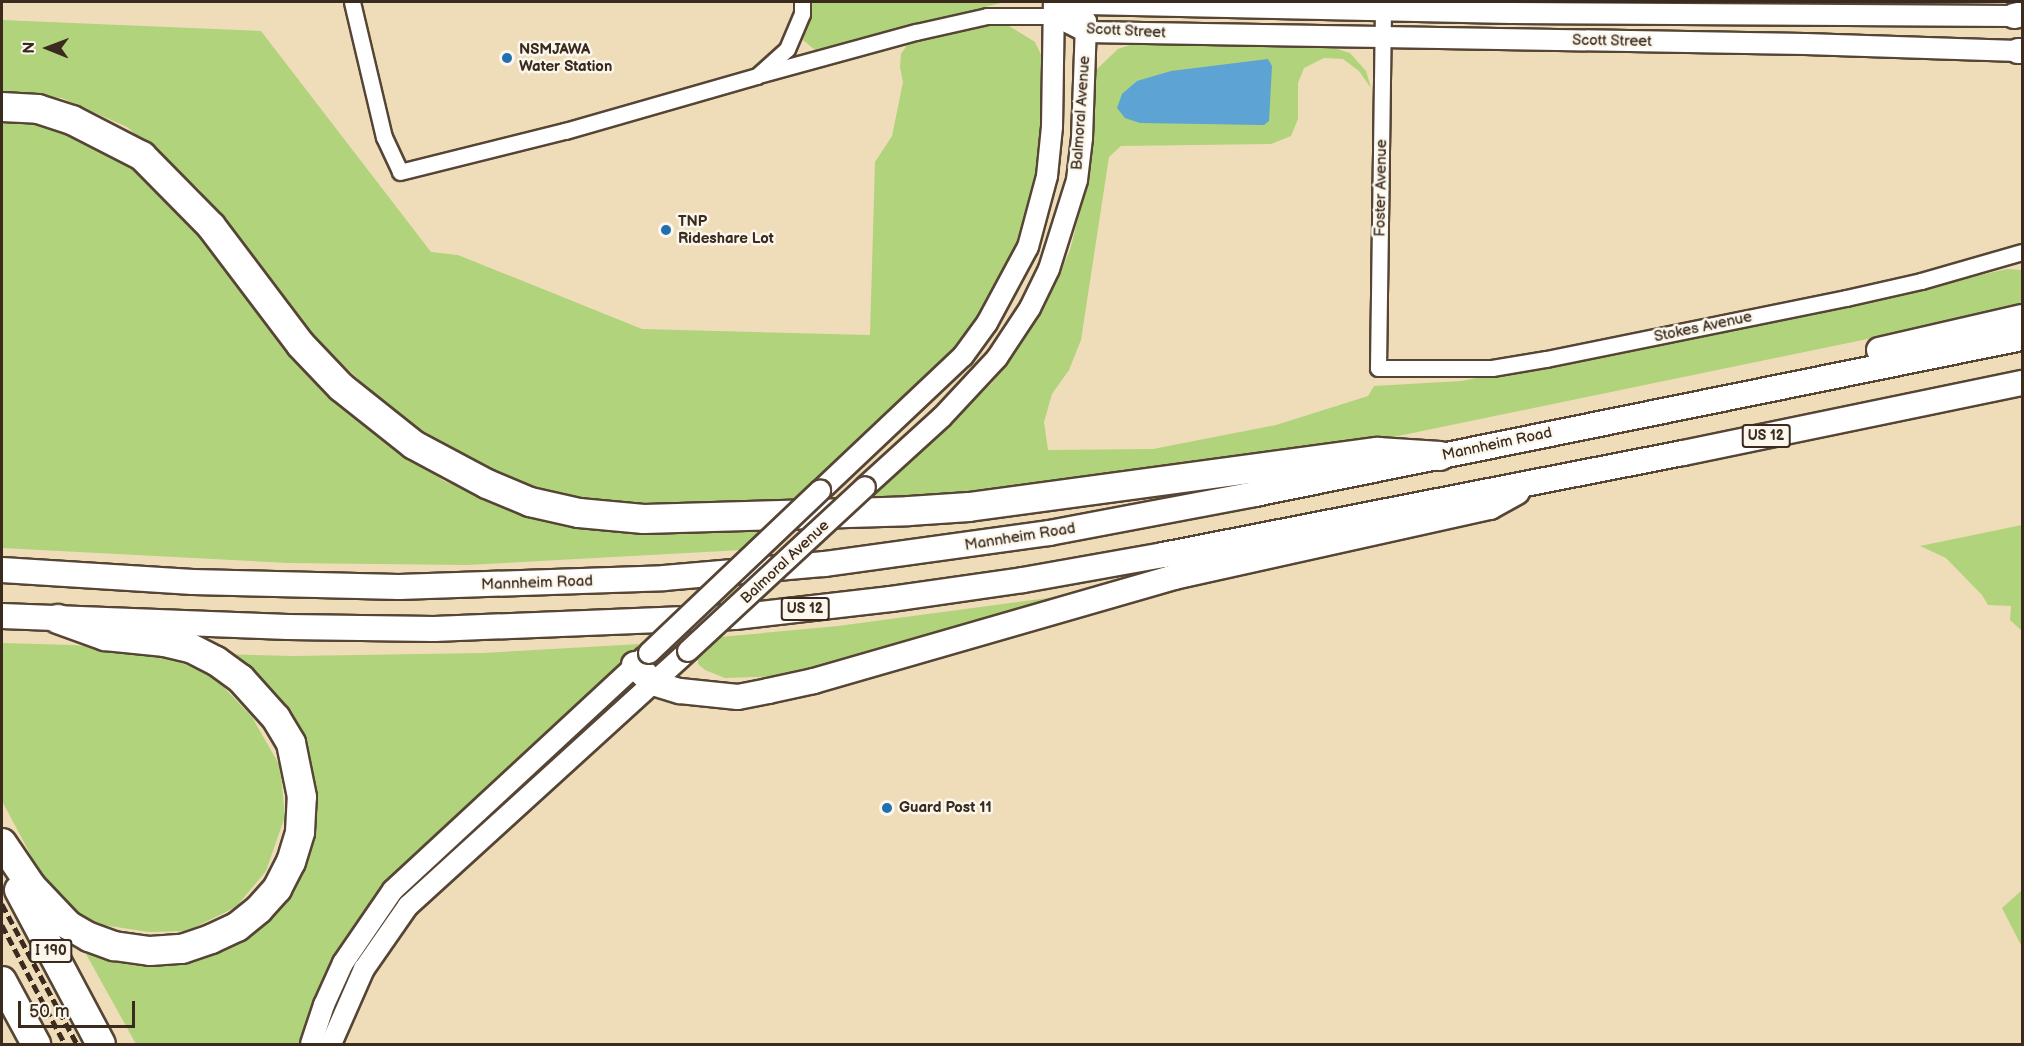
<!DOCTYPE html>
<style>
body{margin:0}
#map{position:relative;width:2024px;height:1046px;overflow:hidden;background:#efddba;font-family:"Balsamiq Sans",sans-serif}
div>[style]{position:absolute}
.green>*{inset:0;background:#b0d37c}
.water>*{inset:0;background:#5da3d3}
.roads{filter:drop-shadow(2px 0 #564535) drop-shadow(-2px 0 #564535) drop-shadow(0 2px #564535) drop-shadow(0 -2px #564535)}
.minor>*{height:15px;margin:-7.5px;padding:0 7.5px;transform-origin:7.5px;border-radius:7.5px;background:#fff}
.tertiary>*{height:20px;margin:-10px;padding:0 10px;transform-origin:10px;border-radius:10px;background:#fff}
.primary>*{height:24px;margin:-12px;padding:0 12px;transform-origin:12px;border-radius:12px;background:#fff}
.trunk>*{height:26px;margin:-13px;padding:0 13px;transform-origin:13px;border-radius:13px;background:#fff}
.motorway>*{height:28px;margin:-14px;padding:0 14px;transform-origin:14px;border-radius:14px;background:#fff}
.rail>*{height:4.5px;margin-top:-2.25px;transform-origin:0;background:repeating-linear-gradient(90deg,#3b2a1e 0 9px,transparent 0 13.5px)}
.bridges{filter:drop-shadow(2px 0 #564535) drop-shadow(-2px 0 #564535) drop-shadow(0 2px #564535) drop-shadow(0 -2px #564535)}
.tertiary-bridge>*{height:20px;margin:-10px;padding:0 10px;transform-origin:10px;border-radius:10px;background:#fff}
.dots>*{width:16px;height:16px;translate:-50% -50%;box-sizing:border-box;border:3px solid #fbf7ec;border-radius:50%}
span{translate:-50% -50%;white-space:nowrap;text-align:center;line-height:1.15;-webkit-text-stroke:5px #fbf7ec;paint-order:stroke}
.shield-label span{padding:2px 4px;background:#fbf7ec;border:2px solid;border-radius:4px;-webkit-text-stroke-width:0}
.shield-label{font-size:14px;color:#3b2a1e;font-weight:700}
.street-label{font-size:15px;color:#3b2a1e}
.poi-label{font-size:15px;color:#3b2a1e;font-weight:700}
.left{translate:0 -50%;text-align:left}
.frame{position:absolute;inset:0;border:3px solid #3b2a1e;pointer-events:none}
.north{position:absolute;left:18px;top:18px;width:60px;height:60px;-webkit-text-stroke:4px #fbf7ec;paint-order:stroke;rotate:271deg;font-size:16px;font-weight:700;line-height:24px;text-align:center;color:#3b2a1e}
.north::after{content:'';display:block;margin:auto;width:21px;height:27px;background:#3b2a1e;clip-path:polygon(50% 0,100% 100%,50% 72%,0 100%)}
.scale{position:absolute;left:18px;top:1001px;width:117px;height:27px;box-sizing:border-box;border:3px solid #3b2a1e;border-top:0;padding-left:8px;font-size:18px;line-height:21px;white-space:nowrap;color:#3b2a1e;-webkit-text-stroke:4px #fbf7ec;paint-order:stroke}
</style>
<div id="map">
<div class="green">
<i style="clip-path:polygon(810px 2px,1005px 2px,815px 50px,803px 40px)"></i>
<i style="clip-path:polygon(1500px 2px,1773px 2px,1775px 6px)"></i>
<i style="clip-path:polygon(2px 20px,261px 31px,431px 252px,458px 255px,642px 329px,870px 335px,875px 162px,892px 136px,903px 82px,900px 67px,901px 54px,907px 45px,986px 25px,1009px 26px,1035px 42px,1042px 57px,1045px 109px,1038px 178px,1017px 249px,986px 305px,946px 357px,792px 505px,654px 503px,574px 498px,496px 474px,395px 414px,308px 331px,199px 189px,127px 127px,62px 98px,2px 93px)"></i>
<i style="clip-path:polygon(1133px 44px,1334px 48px,1350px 53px,1366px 71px,1371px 88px,1359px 71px,1343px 59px,1324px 58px,1304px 68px,1298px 83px,1298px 119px,1291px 136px,1271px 144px,1121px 146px,1109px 157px,1081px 340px,1069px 370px,1052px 394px,1044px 422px,1048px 450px,1153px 449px,1276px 425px,1368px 396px,1374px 386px,1461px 381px,1820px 312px,2007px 269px,2022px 270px,2022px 307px,1350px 446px,1007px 492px,866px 503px,992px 383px,1015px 353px,1045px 306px,1070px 250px,1083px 199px,1091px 149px,1095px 71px,1118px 49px)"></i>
<i style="clip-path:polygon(2px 119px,62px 127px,126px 160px,169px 200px,276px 333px,352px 416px,444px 481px,528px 515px,646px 525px,646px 535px,769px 525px,742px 550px,467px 565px,288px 563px,2px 548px)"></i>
<i style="clip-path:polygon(2022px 525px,2022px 631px,2010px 620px,2011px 606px,1988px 605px,1982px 595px,1946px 558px,1920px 546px)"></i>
<i style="clip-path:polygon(1077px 594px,789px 676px,725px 678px,705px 670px,698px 664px,698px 658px,720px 637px,838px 626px)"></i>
<i style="clip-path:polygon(2px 643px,73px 645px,159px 653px,214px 677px,252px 717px,280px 766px,285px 816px,266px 871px,236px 907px,187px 931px,149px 932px,103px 925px,69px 909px,43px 878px,2px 801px)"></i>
<i style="clip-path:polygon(640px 644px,404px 870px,359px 921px,334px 968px,306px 1044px,136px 1044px,81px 945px,109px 958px,139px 964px,178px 962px,216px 954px,253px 932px,283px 898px,307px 768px,223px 654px,293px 656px,483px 653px)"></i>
<i style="clip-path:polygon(2021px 891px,2022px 892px,2022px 947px,2002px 908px)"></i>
</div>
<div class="water">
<i style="clip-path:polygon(1268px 59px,1272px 66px,1269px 121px,1264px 125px,1140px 123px,1125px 118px,1117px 108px,1122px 94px,1137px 81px,1171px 71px)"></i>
</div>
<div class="roads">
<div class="minor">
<i style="left:352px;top:2px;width:139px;rotate:76.7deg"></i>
<i style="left:384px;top:137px;width:38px;rotate:65deg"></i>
<i style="left:400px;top:172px;width:170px;rotate:-14deg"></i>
<i style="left:565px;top:131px;width:200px;rotate:-16deg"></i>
<i style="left:757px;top:76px;width:40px;rotate:-42deg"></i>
<i style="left:787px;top:49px;width:38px;rotate:-67deg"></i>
<i style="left:802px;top:14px;width:12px;rotate:-90deg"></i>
<i style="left:1383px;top:9px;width:359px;rotate:90.8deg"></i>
<i style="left:1378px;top:368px;width:114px"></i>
<i style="left:1492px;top:368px;width:55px;rotate:-9.5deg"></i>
<i style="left:1546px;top:359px;width:306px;rotate:-11.5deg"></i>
<i style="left:1846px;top:298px;width:77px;rotate:-12.8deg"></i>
<i style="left:1921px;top:281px;width:105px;rotate:-16deg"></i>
<i style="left:762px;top:74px;width:160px;rotate:-15.3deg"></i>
<i style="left:916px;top:32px;width:73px;rotate:-12.7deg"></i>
<i style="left:987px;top:16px;width:68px"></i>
</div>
<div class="tertiary">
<i style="left:1055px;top:16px;width:35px;rotate:27deg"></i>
<i style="left:1086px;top:32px;width:719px;rotate:0.96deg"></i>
<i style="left:1805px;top:44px;width:213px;rotate:1.9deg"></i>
<i style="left:1055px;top:16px;width:33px;rotate:-21deg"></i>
<i style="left:1086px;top:4px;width:425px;rotate:1.2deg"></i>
<i style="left:1511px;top:13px;width:503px;rotate:0.34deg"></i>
<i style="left:865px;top:487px;width:104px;rotate:-42.3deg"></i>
<i style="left:942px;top:417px;width:81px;rotate:-47deg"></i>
<i style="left:997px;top:358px;width:60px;rotate:-56.6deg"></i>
<i style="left:1030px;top:308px;width:43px;rotate:-64deg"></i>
<i style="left:1049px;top:269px;width:93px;rotate:-72.5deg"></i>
<i style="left:1077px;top:180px;width:42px;rotate:-83.2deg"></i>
<i style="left:1082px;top:138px;width:117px;rotate:-88deg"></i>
<i style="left:820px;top:491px;width:197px;rotate:-43.4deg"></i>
<i style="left:963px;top:356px;width:41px;rotate:-54deg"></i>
<i style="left:987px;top:323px;width:86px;rotate:-61.7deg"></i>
<i style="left:1028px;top:247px;width:73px;rotate:-75deg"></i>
<i style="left:1047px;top:176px;width:49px;rotate:-84.2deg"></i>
<i style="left:1052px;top:127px;width:125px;rotate:-89.1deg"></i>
<i style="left:311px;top:1044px;width:41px;rotate:-71.6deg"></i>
<i style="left:324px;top:1005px;width:46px;rotate:-65.7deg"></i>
<i style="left:343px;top:963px;width:88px;rotate:-55.6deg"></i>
<i style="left:393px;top:890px;width:343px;rotate:-42.8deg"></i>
<i style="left:331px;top:1044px;width:82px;rotate:-66.3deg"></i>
<i style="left:364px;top:969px;width:77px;rotate:-55.1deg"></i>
<i style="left:408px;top:906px;width:379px;rotate:-42.3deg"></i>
</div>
<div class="primary">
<i style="left:2014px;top:16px;width:8px;rotate:-14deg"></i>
<i style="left:2018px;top:51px;width:4px"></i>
<i style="left:1879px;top:350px;width:147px;rotate:-13deg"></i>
<i style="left:2px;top:570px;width:191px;rotate:3.6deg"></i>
<i style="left:193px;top:582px;width:206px;rotate:1.4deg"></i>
<i style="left:399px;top:587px;width:265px;rotate:-1.9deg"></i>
<i style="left:664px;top:578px;width:162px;rotate:-5deg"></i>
<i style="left:825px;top:564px;width:226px;rotate:-7.9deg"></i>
<i style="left:1049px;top:533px;width:210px;rotate:-10.7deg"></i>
<i style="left:1255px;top:494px;width:783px;rotate:-11.5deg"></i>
<i style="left:2px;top:616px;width:286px;rotate:2.2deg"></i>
<i style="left:288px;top:627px;width:146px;rotate:0.8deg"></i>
<i style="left:434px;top:629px;width:301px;rotate:-2.3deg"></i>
<i style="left:735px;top:617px;width:157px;rotate:-6.6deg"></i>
<i style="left:891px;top:599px;width:133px;rotate:-8.2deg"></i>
<i style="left:1023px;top:580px;width:142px;rotate:-10.1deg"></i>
<i style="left:1163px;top:555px;width:530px;rotate:-11.1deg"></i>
<i style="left:1683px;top:453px;width:346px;rotate:-11.7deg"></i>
<i style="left:653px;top:683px;width:28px;rotate:17deg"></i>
<i style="left:680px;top:691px;width:58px;rotate:5.9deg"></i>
<i style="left:738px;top:697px;width:31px;rotate:-11deg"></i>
<i style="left:768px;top:691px;width:47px;rotate:-12.3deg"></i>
<i style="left:814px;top:681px;width:375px;rotate:-16.1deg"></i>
<i style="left:1174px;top:577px;width:324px;rotate:-12.5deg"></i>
<i style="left:1490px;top:507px;width:31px;rotate:-29deg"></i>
</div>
<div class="trunk">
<i style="left:635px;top:665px;width:25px;rotate:45deg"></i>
</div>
<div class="motorway">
<i style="left:2px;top:107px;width:36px;rotate:3deg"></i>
<i style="left:38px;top:109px;width:36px;rotate:18deg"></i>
<i style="left:72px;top:120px;width:79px;rotate:27.2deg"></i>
<i style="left:142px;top:156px;width:98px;rotate:45.4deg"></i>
<i style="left:211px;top:226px;width:149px;rotate:52.9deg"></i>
<i style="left:301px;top:345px;width:58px;rotate:46.4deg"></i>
<i style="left:341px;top:387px;width:93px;rotate:38.5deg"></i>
<i style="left:414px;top:445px;width:83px;rotate:28.1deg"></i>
<i style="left:487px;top:484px;width:47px;rotate:22.7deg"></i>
<i style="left:530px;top:502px;width:50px;rotate:12.7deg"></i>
<i style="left:579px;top:513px;width:65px;rotate:5.3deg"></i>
<i style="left:644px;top:519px;width:265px;rotate:-1.7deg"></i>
<i style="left:909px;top:511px;width:60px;rotate:-3.8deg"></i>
<i style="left:969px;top:507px;width:413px;rotate:-7.7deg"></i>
<i style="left:1378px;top:452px;width:62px;rotate:3.7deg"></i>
<i style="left:2px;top:843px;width:53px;rotate:55.7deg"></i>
<i style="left:32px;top:887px;width:52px;rotate:46.5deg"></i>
<i style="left:68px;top:925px;width:24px;rotate:30deg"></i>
<i style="left:89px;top:937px;width:27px;rotate:20deg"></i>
<i style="left:114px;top:946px;width:36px;rotate:8deg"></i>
<i style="left:150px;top:951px;width:32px;rotate:-4deg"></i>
<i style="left:182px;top:949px;width:31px;rotate:-19deg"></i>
<i style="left:211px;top:939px;width:29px;rotate:-25deg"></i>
<i style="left:237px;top:927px;width:28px;rotate:-39deg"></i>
<i style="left:259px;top:909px;width:27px;rotate:-48deg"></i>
<i style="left:277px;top:889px;width:30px;rotate:-63deg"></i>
<i style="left:291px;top:862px;width:31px;rotate:-73deg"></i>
<i style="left:300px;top:832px;width:35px;rotate:-87deg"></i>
<i style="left:302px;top:797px;width:55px;rotate:-101.5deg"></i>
<i style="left:291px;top:743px;width:29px;rotate:-121deg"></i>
<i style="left:276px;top:718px;width:52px;rotate:-131.9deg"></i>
<i style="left:241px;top:679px;width:31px;rotate:-144deg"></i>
<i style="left:216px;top:661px;width:29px;rotate:-153deg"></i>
<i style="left:190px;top:648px;width:26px;rotate:-167deg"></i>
<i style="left:165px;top:642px;width:60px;rotate:-174.3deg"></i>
<i style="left:105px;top:636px;width:50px;rotate:-160.1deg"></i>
<i style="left:19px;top:890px;width:174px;rotate:62deg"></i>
<i style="left:2px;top:981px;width:72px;rotate:61.6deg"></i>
</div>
</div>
<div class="rail">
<i style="left:2px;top:904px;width:159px;rotate:61.8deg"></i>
<i style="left:2px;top:925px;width:135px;rotate:62.1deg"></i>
</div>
<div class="bridges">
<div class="tertiary-bridge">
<i style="left:688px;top:651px;width:241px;rotate:-42.8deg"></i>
<i style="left:649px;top:653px;width:236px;rotate:-43.5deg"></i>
</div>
</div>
<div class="dots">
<i style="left:507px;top:58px;background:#1f6fb2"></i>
<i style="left:666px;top:230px;background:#1f6fb2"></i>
<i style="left:887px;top:808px;background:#1f6fb2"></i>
</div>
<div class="shield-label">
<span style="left:1766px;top:436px">US 12</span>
<span style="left:805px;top:609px">US 12</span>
<span style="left:51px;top:951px">I 190</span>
</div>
<div class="street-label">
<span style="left:1126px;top:31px;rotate:3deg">Scott Street</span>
<span style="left:1612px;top:41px;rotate:1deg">Scott Street</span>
<span style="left:1081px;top:113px;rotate:-86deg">Balmoral Avenue</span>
<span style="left:1381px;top:188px;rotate:-89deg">Foster Avenue</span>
<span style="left:1703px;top:327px;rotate:-12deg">Stokes Avenue</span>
<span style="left:1497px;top:444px;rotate:-12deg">Mannheim Road</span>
<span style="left:1020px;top:537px;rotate:-9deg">Mannheim Road</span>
<span style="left:785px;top:562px;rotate:-43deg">Balmoral Avenue</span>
<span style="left:537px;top:583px;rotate:-2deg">Mannheim Road</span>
</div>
<div class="poi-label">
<span class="left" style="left:519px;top:58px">NSMJAWA<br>Water Station</span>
<span class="left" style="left:678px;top:230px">TNP<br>Rideshare Lot</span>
<span class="left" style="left:899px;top:808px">Guard Post 11</span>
</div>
<div class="frame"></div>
<div class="north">N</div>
<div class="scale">50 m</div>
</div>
